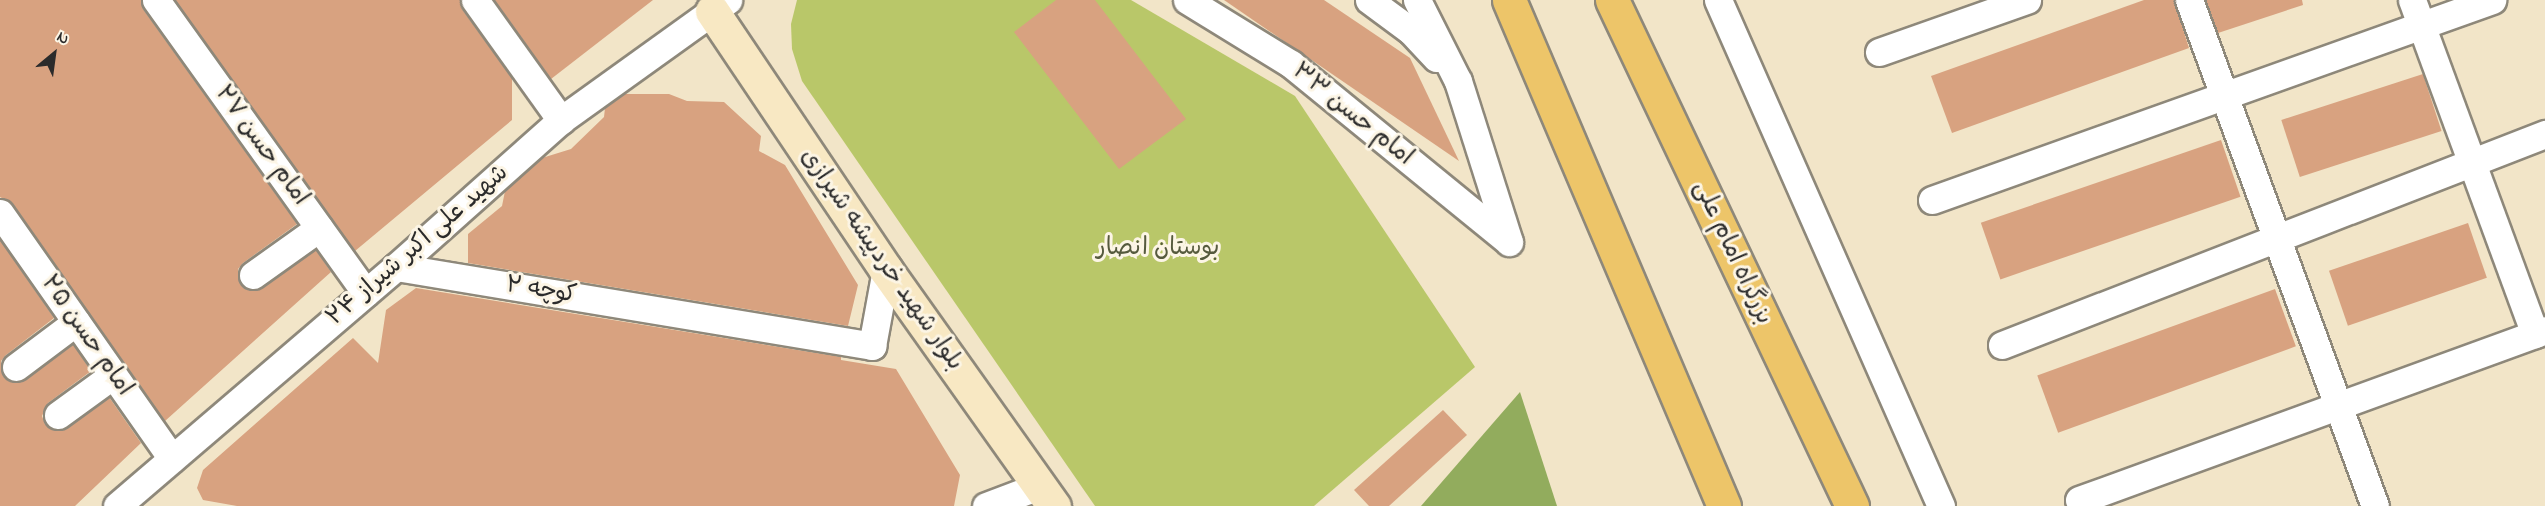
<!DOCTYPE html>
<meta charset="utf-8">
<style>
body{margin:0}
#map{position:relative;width:2545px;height:506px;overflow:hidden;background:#f2e5c8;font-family:"Indie Flower","Playpen Sans Arabic",sans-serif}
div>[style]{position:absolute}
.green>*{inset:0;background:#b9c769}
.forest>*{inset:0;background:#92ac5d}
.building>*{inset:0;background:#d8a280;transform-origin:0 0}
.roads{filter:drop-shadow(2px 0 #8e887a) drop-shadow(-2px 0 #8e887a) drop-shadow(0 2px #8e887a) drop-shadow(0 -2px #8e887a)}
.street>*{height:27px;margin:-13.5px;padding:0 13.5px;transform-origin:13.5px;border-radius:13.5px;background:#fff}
.secondary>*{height:33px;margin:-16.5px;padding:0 16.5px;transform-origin:16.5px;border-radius:16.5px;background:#f8e8c3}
.highway>*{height:33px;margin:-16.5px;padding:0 16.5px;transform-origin:16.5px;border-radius:16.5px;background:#edc569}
span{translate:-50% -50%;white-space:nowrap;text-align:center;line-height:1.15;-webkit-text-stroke:6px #fcf5e5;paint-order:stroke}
.street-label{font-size:24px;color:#2b2b2b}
.park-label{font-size:24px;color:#565a3e}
.north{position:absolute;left:24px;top:24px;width:60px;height:60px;-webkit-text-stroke:4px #fcf5e5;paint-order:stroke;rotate:29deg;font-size:16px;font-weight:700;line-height:24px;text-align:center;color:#2b2b2b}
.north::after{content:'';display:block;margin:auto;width:21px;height:27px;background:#2b2b2b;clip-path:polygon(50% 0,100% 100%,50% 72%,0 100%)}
</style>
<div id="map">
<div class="green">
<i style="clip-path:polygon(797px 0,1131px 0,1295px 96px,1475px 367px,1314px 506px,1095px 506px,802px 81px,792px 49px,791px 24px)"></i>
</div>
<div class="forest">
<i style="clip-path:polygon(1520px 392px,1557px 506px,1421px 506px)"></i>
</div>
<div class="building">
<i style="clip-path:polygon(0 0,141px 0,143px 9px,297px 224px,243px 263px,238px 269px,240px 284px,247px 290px,262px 288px,316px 250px,331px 272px,165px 421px,13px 204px,0 197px)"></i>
<i style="clip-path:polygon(175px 0,460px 0,462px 9px,512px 78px,512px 120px,355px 251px)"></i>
<i style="clip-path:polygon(494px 0,653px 0,551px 79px)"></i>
<i style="clip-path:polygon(1056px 0,1095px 0,1186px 119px,1119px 169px,1014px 32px)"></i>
<i style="clip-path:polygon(1224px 0,1324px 0,1410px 58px,1459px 161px)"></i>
<i style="clip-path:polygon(2144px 0,2174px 0,2189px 48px,1952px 133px,1931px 76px)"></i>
<i style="clip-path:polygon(2206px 0,2302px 0,2303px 5px,2218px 33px)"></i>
<i style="left:2423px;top:74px;width:60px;height:149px;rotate:72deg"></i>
<i style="clip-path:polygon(624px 94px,669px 94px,687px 101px,724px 102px,761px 136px,759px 151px,785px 165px,858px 285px,848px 326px,468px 263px,468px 234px,502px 206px,505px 191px,542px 158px,571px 149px,604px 117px,605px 108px)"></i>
<i style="left:2221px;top:140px;width:60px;height:254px;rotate:71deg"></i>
<i style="left:2468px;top:223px;width:58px;height:147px;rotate:71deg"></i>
<i style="clip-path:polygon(0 240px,54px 318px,6px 355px,1px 361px,3px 376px,10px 382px,25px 380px,73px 344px,91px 371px,48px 403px,42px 416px,45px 424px,52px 430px,67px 428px,109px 397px,141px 443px,75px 506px,0 506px)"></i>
<i style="clip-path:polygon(416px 288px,841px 357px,841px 360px,896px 369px,960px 475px,954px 506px,237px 506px,203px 500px,197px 488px,203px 470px,353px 338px,378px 363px,386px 310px)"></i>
<i style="left:2275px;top:289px;width:61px;height:253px;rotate:70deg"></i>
<i style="clip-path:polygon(1443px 410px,1467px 435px,1389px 506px,1369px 506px,1354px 490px)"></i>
</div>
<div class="roads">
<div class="street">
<i style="left:156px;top:0;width:360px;rotate:54.4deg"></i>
<i style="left:475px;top:0;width:148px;rotate:54.4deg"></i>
<i style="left:1187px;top:0;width:122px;rotate:31.6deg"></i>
<i style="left:1291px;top:64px;width:281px;rotate:39.2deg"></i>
<i style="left:1369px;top:0;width:52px;rotate:36.4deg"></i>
<i style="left:1411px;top:31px;width:37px;rotate:47deg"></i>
<i style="left:1417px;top:0;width:91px;rotate:63.2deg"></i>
<i style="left:1458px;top:81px;width:169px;rotate:72.4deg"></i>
<i style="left:1718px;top:0;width:553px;rotate:66.22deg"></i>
<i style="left:2189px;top:0;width:539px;rotate:69.82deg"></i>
<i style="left:2412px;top:0;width:356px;rotate:69.8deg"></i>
<i style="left:1879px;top:52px;width:157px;rotate:-19.4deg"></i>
<i style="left:1932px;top:200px;width:595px;rotate:-19.65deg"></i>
<i style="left:0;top:213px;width:300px;rotate:55deg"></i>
<i style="left:396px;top:267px;width:483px;rotate:9.4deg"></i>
<i style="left:872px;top:346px;width:77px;rotate:-79.6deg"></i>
<i style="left:253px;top:275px;width:81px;rotate:-35.5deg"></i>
<i style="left:2002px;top:345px;width:583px;rotate:-21.24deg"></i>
<i style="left:16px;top:367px;width:75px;rotate:-36.9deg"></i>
<i style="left:58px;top:415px;width:68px;rotate:-36deg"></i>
<i style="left:2079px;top:500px;width:496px;rotate:-20deg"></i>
<i style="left:117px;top:506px;width:367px;rotate:-40.6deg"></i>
<i style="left:396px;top:267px;width:221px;rotate:-41.7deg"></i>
<i style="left:561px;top:120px;width:206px;rotate:-35.7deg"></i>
<i style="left:986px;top:506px;width:57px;rotate:-20.7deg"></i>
</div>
<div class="secondary">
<i style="left:712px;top:11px;width:312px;rotate:56.1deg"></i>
<i style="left:886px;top:270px;width:290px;rotate:54.6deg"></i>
</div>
<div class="highway">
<i style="left:1509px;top:0;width:550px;rotate:66.98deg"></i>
<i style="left:1612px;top:0;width:560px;rotate:64.62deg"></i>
</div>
</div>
<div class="street-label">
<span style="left:1352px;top:115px;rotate:39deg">امام حسن ۳۳</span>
<span style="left:261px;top:146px;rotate:54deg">امام حسن ۲۷</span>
<span style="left:418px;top:246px;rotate:-41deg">شهید علی اکبر شیراز ۲۴</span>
<span style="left:1732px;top:253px;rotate:65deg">بزرگراه امام علی</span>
<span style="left:881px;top:260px;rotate:55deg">بلوار شهید خردپیشه شیرازی</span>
<span style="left:541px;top:291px;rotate:9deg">کوچه ۲</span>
<span style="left:86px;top:336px;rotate:55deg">امام حسن ۲۵</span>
</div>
<div class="park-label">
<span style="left:1158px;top:249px">بوستان انصار</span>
</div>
<div class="north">N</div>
</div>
